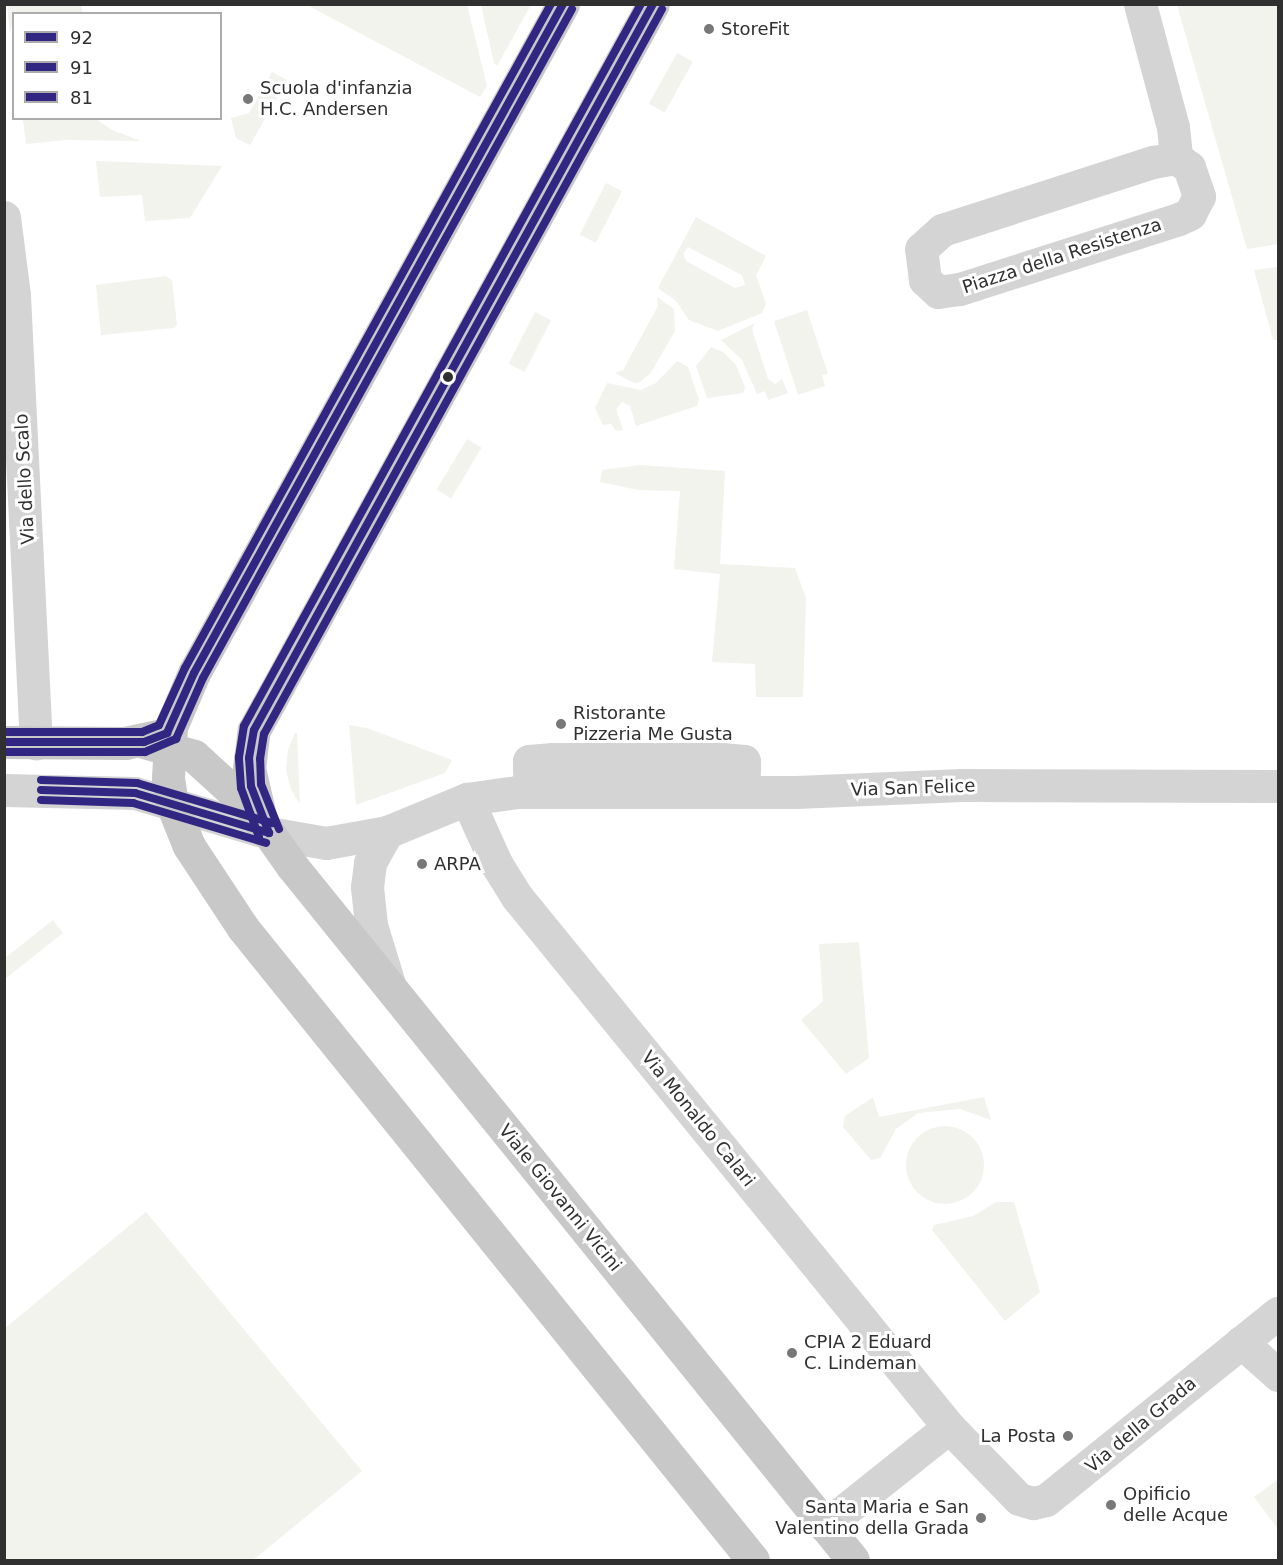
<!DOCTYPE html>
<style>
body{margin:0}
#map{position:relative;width:1283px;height:1565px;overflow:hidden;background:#fff;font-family:"DejaVu Sans",sans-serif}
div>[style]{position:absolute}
.green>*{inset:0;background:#f1f3ec;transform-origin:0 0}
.round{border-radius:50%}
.minor>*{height:33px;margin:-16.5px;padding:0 16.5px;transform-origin:16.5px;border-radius:16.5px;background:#d4d4d4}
.tertiary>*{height:33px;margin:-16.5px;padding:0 16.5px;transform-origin:16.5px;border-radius:16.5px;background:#d4d4d4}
.primary>*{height:33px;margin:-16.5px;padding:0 16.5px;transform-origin:16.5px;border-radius:16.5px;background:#c8c8c8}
.bus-1>*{height:8px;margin:-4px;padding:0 4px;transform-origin:4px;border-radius:4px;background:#312783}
.bus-2>*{height:8px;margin:-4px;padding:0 4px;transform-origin:4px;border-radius:4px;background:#312783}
.bus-3>*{height:8px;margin:-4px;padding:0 4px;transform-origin:4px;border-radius:4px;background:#312783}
.dots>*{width:16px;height:16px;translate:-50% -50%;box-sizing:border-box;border:3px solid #fff;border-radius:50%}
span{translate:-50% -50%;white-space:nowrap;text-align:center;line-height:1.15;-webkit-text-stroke:6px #fff;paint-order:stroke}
.poi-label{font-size:18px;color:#303030}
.left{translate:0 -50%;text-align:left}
.right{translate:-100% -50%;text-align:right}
.street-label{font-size:18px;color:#303030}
.frame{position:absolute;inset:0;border:6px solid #303030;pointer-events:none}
.legend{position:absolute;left:12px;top:12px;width:210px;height:108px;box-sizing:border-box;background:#fff;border:2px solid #acacac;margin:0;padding:8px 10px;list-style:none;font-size:18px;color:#303030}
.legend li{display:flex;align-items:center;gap:12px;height:30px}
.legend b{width:30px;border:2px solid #acacac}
</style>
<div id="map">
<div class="green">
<i style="clip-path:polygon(15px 4px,81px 5px,83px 13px,14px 14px,10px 34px,7px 6px)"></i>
<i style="clip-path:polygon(307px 5px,467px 5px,487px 86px,480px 97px)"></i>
<i style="clip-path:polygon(481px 5px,531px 5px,497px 66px,494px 63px)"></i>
<i style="clip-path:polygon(1177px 5px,1278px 5px,1278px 244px,1247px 249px)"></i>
<i style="left:677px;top:53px;width:18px;height:58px;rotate:29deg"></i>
<i style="clip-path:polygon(272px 72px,287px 80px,250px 145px,236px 138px,231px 118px,249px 113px)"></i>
<i style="clip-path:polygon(23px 119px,96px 119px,112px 130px,141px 141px,65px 140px,26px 144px)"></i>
<i style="clip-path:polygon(96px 161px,222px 166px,190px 218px,145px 221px,142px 195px,100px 197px)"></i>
<i style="left:606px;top:183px;width:18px;height:58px;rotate:27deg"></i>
<i style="clip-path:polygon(evenodd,696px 217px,766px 256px,756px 275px,766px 304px,762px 313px,718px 331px,689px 320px,676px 301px,658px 288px,696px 217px,688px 247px,742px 275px,745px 285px,735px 288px,686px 261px,683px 254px,688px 247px)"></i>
<i style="clip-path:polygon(1278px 267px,1278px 340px,1273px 340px,1254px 270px)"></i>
<i style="clip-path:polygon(166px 276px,172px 280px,177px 325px,174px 328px,101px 335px,96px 285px)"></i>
<i style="clip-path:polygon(657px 297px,674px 309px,675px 331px,650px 374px,638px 383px,632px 382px,615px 373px,623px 370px,658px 306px)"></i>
<i style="clip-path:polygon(807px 310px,828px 374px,822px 375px,825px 386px,798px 395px,774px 321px)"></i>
<i style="left:535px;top:312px;width:18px;height:58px;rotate:27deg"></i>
<i style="clip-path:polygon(755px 323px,752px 329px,768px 379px,775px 384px,782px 379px,788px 393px,768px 400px,765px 391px,757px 394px,742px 360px,721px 340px)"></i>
<i style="clip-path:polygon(711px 347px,723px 352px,736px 365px,745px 387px,743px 393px,707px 398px,696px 366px)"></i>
<i style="clip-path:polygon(677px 361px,688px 367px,699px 400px,697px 406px,636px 426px,630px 406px,622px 402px,616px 409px,623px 430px,616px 431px,611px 424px,603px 425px,595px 408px,607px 383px,641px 390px,656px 383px)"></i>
<i style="left:467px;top:439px;width:17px;height:59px;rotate:31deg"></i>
<i style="clip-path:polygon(640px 465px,725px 471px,720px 564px,795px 568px,806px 598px,803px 697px,756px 697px,755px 664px,712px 662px,720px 574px,674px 569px,680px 491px,638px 490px,600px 482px,602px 470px)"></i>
<i style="clip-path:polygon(349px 725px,367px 728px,452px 760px,445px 773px,356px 805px)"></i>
<i style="clip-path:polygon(295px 733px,297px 733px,300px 804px,291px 790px,286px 770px,288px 750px)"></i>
<i style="clip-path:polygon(53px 920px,63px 933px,5px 979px,5px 958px)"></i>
<i style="clip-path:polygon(859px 942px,869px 1058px,846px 1074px,801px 1020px,823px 1001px,819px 944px)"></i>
<i style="clip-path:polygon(873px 1097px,879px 1117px,984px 1097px,991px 1120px,960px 1109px,918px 1113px,896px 1129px,880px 1158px,871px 1160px,843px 1127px,845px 1116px)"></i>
<i class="round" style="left:906px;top:1126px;width:78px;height:78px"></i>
<i style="clip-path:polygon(996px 1202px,1014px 1202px,1040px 1292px,1005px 1321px,932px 1230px,934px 1225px,973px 1216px)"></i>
<i style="clip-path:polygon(146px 1212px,362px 1471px,253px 1560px,5px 1560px,5px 1328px)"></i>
<i style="clip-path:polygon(1277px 1480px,1278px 1481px,1278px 1529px,1254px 1497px)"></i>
</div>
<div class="minor">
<i style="left:1140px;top:4px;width:127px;rotate:75deg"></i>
<i style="left:1173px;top:127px;width:31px;rotate:84deg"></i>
<i style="left:1176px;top:158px;width:16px;rotate:35deg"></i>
<i style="left:1189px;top:167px;width:31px;rotate:71deg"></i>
<i style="left:1199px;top:196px;width:20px;rotate:117deg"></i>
<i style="left:1190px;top:214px;width:12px;rotate:156deg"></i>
<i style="left:1179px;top:219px;width:231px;rotate:162.3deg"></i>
<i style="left:959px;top:289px;width:21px;rotate:172deg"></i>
<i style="left:938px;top:292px;width:18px;rotate:-137deg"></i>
<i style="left:925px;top:280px;width:31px;rotate:-97deg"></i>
<i style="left:921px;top:249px;width:28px;rotate:-42deg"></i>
<i style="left:942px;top:230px;width:222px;rotate:-17.9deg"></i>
<i style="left:1153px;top:162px;width:23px;rotate:-10deg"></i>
<i style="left:4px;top:217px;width:79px;rotate:82.7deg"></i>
<i style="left:14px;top:295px;width:449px;rotate:87.2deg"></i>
<i style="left:553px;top:759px;width:169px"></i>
<i style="left:722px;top:759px;width:22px;rotate:5deg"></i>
<i style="left:744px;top:761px;width:10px;rotate:90deg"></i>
<i style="left:744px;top:771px;width:22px;rotate:175deg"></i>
<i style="left:722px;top:773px;width:193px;rotate:-179.4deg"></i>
<i style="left:529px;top:771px;width:10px;rotate:-90deg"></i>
<i style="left:529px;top:761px;width:24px;rotate:-5deg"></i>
<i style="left:467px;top:799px;width:72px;rotate:65.6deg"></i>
<i style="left:497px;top:865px;width:38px;rotate:58deg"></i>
<i style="left:517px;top:897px;width:684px;rotate:50.82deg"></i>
<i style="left:949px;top:1427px;width:159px;rotate:141.4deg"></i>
<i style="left:1241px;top:1342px;width:50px;rotate:41.7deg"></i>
<i style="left:949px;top:1427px;width:100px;rotate:45.8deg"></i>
<i style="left:1019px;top:1499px;width:15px;rotate:16deg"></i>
<i style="left:1033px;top:1503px;width:13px;rotate:-13deg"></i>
<i style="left:1046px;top:1500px;width:298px;rotate:-38.9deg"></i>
</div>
<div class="tertiary">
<i style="left:4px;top:790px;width:131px;rotate:1.3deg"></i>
<i style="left:135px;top:793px;width:140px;rotate:16.6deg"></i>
<i style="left:269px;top:833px;width:58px;rotate:10deg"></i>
<i style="left:326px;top:843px;width:62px;rotate:-10.2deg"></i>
<i style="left:387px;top:832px;width:87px;rotate:-22.4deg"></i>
<i style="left:467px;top:799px;width:50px;rotate:-8deg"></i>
<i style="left:517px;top:792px;width:279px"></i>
<i style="left:796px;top:792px;width:166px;rotate:-2.4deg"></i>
<i style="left:962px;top:785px;width:316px;rotate:0.2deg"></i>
<i style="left:387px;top:832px;width:35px;rotate:119deg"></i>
<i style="left:370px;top:863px;width:24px;rotate:97deg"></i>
<i style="left:367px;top:887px;width:38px;rotate:84deg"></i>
<i style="left:371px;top:925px;width:62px;rotate:73deg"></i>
</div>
<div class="primary">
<i style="left:563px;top:4px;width:764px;rotate:118.88deg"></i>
<i style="left:194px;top:673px;width:59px;rotate:113.1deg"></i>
<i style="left:171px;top:727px;width:51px;rotate:93.4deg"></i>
<i style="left:168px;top:778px;width:26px;rotate:81deg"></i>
<i style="left:172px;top:804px;width:45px;rotate:68deg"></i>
<i style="left:189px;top:846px;width:98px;rotate:56.6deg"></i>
<i style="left:243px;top:928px;width:812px;rotate:51.1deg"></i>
<i style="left:4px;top:742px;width:121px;rotate:0.5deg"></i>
<i style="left:125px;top:743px;width:40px;rotate:-12deg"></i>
<i style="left:144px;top:742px;width:52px;rotate:15.6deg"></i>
<i style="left:194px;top:756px;width:77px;rotate:42.4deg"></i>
<i style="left:251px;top:808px;width:71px;rotate:54.7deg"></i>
<i style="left:292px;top:866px;width:892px;rotate:51.05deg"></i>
<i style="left:260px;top:816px;width:49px;rotate:-102.9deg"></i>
<i style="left:249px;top:768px;width:38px;rotate:-83deg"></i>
<i style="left:254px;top:730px;width:828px;rotate:-61.21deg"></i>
</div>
<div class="bus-1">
<i style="left:4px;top:742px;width:140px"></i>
<i style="left:144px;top:742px;width:25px;rotate:-21deg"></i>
<i style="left:167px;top:733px;width:66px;rotate:-65.8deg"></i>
<i style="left:194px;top:673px;width:764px;rotate:-61.12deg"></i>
<i style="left:41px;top:790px;width:94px;rotate:1.8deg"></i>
<i style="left:135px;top:793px;width:140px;rotate:16.6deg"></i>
<i style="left:269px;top:833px;width:50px;rotate:-111deg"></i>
<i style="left:251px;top:786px;width:28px;rotate:-94deg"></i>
<i style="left:249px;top:758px;width:28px;rotate:-80deg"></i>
<i style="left:254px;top:730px;width:828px;rotate:-61.21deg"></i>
</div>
<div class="bus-2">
<i style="left:4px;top:752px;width:141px"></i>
<i style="left:145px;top:752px;width:34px;rotate:-23deg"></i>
<i style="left:176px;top:739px;width:67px;rotate:-66.1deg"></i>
<i style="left:203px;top:678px;width:764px;rotate:-61.12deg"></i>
<i style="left:41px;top:800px;width:92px;rotate:1.9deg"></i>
<i style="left:133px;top:803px;width:139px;rotate:16.7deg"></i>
<i style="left:279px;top:829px;width:48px;rotate:-111.8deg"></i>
<i style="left:261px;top:784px;width:25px;rotate:-92deg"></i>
<i style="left:260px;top:759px;width:25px;rotate:-81deg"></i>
<i style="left:264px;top:734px;width:827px;rotate:-61.23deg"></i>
</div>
<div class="bus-3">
<i style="left:4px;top:732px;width:138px"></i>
<i style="left:142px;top:732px;width:18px;rotate:-22deg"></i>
<i style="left:159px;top:725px;width:63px;rotate:-65.5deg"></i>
<i style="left:185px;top:668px;width:758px;rotate:-61.14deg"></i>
<i style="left:41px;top:780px;width:96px;rotate:1.8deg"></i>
<i style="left:137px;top:783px;width:141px;rotate:16.5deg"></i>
<i style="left:259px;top:837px;width:52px;rotate:-110.2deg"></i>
<i style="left:241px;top:788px;width:31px;rotate:-94deg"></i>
<i style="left:239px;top:757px;width:31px;rotate:-81deg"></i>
<i style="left:244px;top:726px;width:824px;rotate:-61.2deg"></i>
</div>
<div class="dots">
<i style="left:709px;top:29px;background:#787878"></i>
<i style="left:248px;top:99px;background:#787878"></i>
<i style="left:448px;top:377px;background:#303030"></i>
<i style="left:561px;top:724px;background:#787878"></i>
<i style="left:422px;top:864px;background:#787878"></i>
<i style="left:792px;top:1353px;background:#787878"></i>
<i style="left:1068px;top:1436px;background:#787878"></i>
<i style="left:1111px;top:1505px;background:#787878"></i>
<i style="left:981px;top:1518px;background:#787878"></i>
</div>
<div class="poi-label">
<span class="left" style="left:721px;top:29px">StoreFit</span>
<span class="left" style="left:260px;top:99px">Scuola d'infanzia<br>H.C. Andersen</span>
<span class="left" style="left:573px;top:724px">Ristorante<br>Pizzeria Me Gusta</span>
<span class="left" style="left:434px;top:864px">ARPA</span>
<span class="left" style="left:804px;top:1353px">CPIA 2 Eduard<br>C. Lindeman</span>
<span class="right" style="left:1056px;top:1436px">La Posta</span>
<span class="left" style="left:1123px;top:1505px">Opificio<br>delle Acque</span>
<span class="right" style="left:969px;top:1518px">Santa Maria e San<br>Valentino della Grada</span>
</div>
<div class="street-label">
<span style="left:1062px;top:256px;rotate:-18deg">Piazza della Resistenza</span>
<span style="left:25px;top:479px;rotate:-93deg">Via dello Scalo</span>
<span style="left:913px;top:788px;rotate:-2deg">Via San Felice</span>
<span style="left:698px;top:1119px;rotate:51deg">Via Monaldo Calari</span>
<span style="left:560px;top:1198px;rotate:51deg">Viale Giovanni Vicini</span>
<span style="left:1141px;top:1425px;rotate:-40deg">Via della Grada</span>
</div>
<div class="frame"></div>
<ul class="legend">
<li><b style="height:8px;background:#312783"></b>92</li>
<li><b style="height:8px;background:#312783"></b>91</li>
<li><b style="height:8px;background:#312783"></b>81</li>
</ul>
</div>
